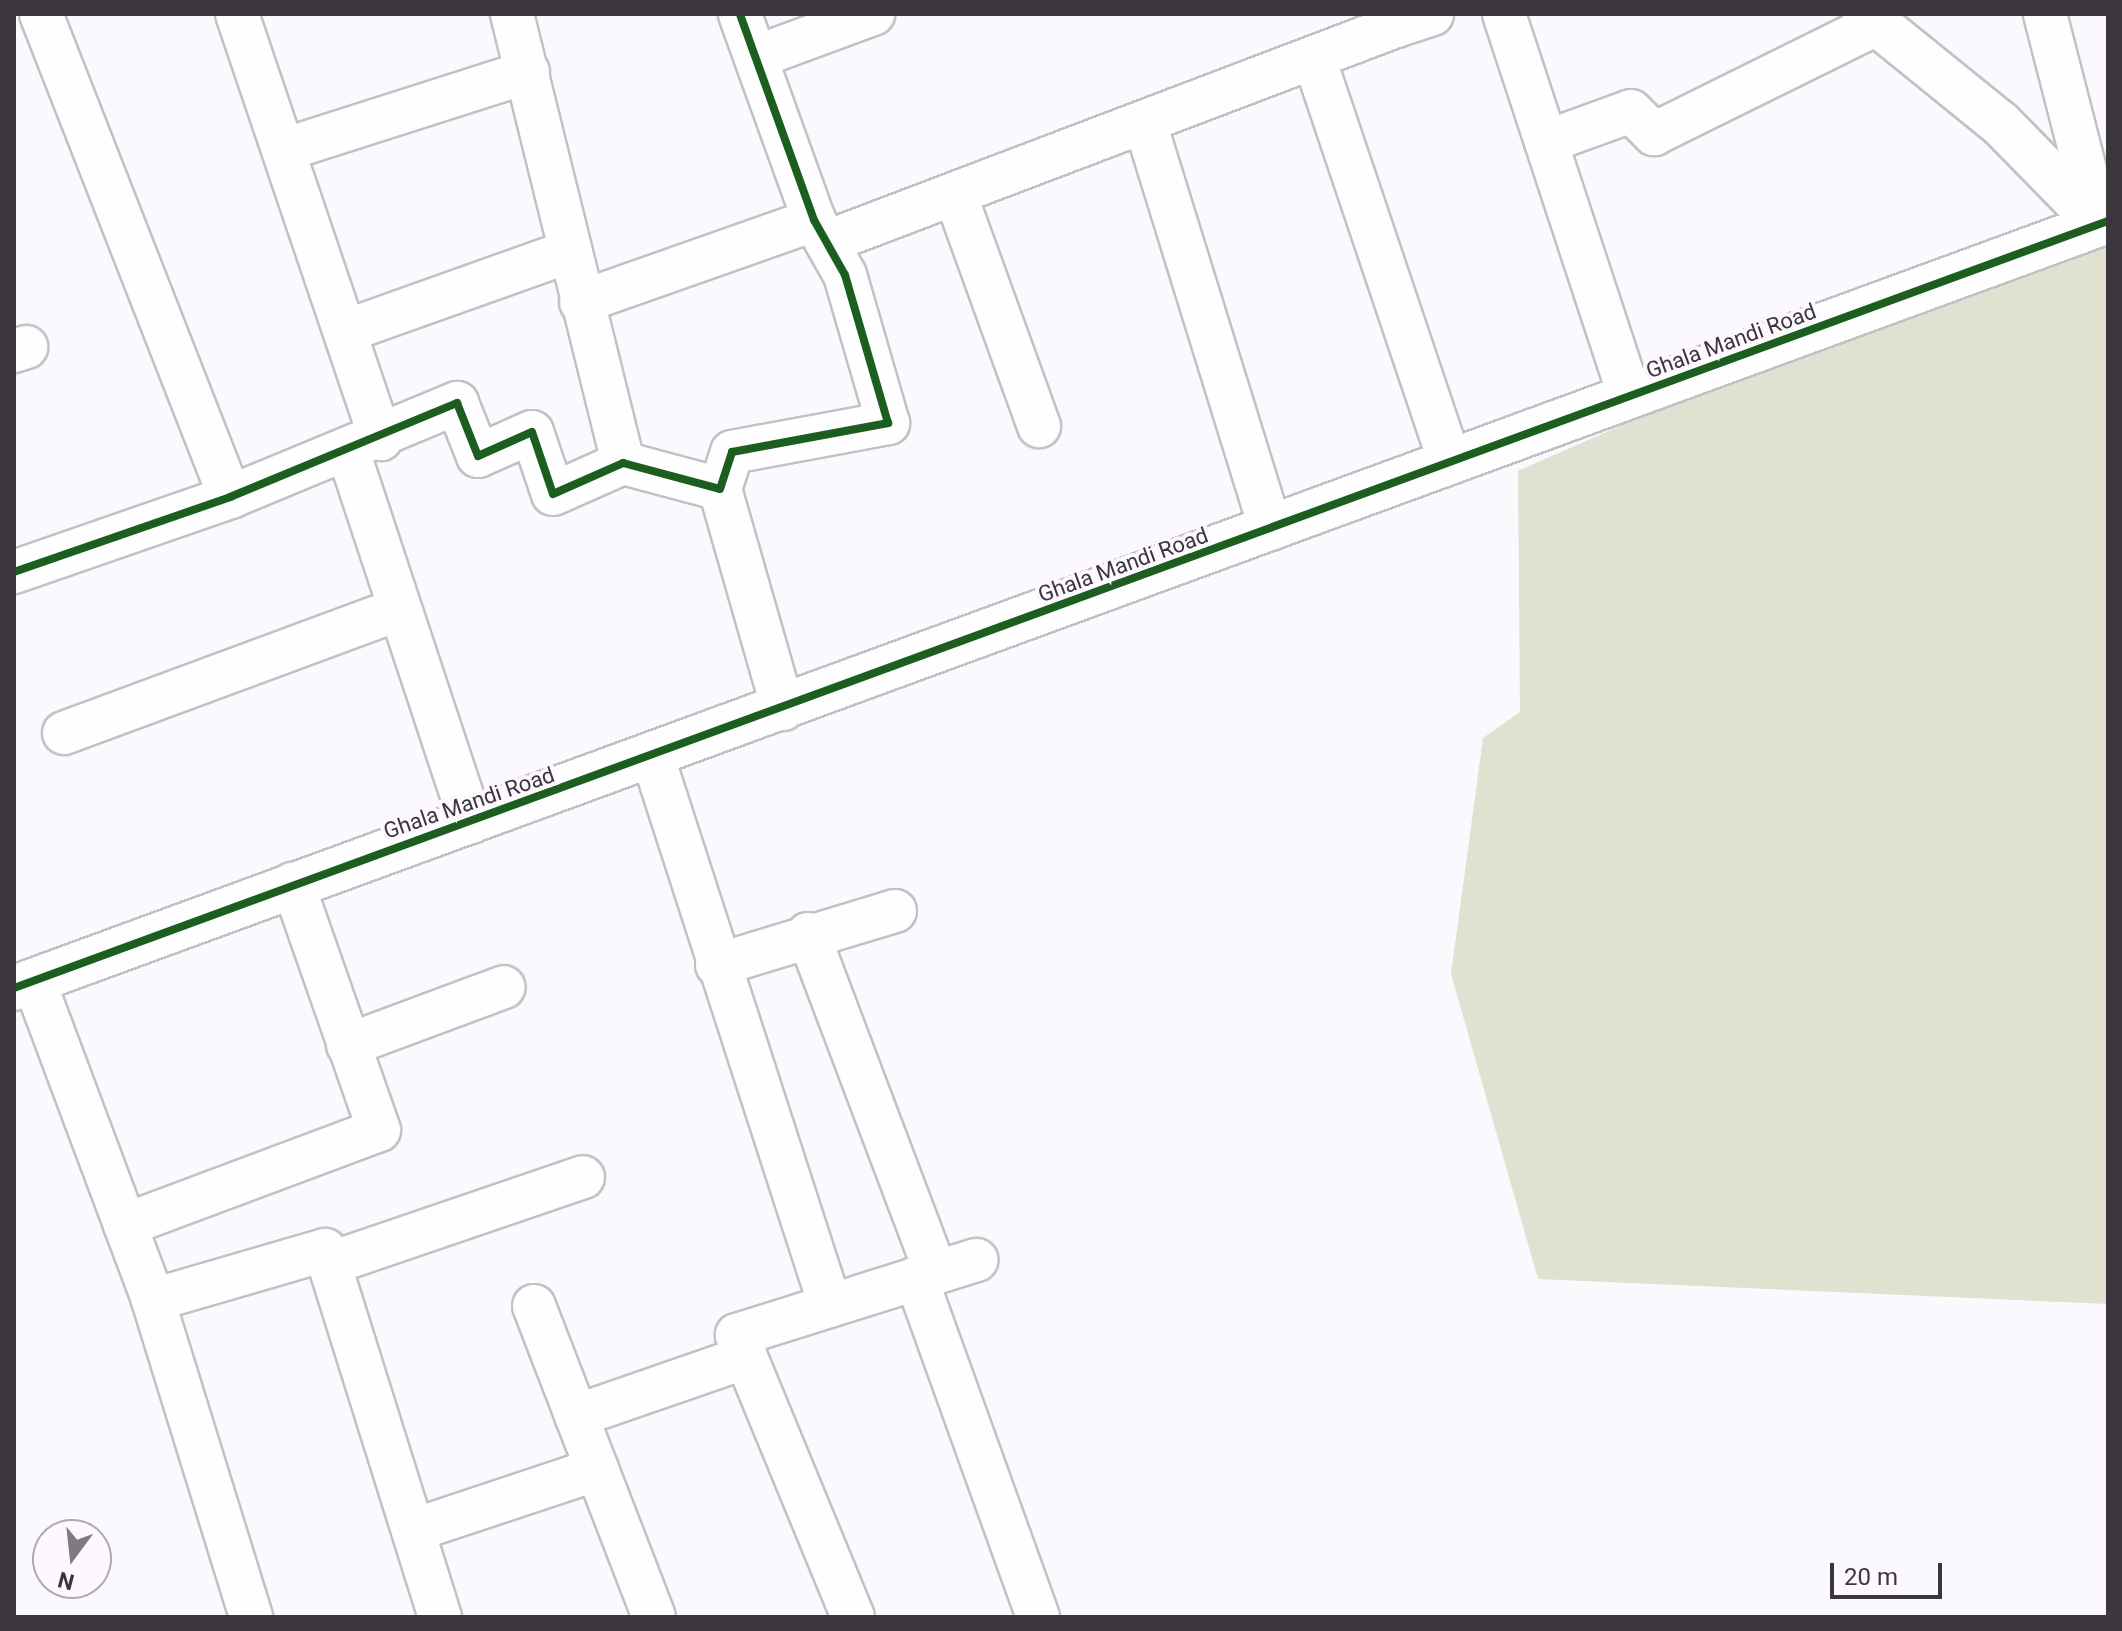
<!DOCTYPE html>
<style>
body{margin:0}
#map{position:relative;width:2122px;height:1631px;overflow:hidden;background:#fbf9fd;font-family:Roboto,sans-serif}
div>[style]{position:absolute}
.green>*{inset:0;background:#e0e1d0}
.roads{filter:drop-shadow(2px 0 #c3c1c5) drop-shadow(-2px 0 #c3c1c5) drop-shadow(0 2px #c3c1c5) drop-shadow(0 -2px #c3c1c5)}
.minor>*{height:42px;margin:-21px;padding:0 21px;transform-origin:21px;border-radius:21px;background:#fefeff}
.tertiary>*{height:44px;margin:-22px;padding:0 22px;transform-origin:22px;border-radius:22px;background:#fefeff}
.cycleway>*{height:8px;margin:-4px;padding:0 4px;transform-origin:4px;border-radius:4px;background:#1b5e20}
span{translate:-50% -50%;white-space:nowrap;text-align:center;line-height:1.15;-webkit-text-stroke:8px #fcf8fe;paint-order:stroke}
.street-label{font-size:22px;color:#3a363c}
.frame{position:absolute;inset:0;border:16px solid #3a363c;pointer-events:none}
.north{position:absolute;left:32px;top:1519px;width:80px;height:80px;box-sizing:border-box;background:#fcf8fe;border:2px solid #aeaab0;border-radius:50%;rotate:195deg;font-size:22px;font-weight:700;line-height:32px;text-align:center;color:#3a363c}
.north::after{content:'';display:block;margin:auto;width:28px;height:36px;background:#7e7a80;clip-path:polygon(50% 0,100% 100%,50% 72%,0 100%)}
.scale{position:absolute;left:1830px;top:1563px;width:112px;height:36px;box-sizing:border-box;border:4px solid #3a363c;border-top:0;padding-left:10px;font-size:24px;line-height:28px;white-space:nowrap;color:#3a363c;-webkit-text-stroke:6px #fcf8fe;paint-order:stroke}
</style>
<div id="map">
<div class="green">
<i style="clip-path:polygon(2108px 236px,2108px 1304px,1538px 1279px,1451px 974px,1483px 738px,1520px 712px,1518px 471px,1960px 276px)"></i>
</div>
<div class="roads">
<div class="minor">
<i style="left:41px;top:14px;width:519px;rotate:68.63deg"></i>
<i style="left:237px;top:14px;width:449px;rotate:71.3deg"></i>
<i style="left:512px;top:14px;width:463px;rotate:76.1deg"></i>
<i style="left:1392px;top:14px;width:13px;rotate:72deg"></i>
<i style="left:1396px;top:26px;width:38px;rotate:-18deg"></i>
<i style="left:1504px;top:14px;width:403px;rotate:71.8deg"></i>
<i style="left:2045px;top:14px;width:217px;rotate:75.6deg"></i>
<i style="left:756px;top:57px;width:125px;rotate:-20.2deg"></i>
<i style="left:1314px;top:58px;width:427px;rotate:71.4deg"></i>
<i style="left:1145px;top:123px;width:425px;rotate:72.8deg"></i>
<i style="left:1546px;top:142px;width:90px;rotate:-20deg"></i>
<i style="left:1631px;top:111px;width:33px;rotate:45deg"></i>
<i style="left:1654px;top:134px;width:249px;rotate:-26.3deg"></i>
<i style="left:286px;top:149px;width:254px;rotate:-17.7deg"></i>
<i style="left:955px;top:194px;width:247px;rotate:70.1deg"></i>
<i style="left:827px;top:242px;width:609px;rotate:-20.79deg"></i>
<i style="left:581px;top:302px;width:247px;rotate:-19.4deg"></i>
<i style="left:346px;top:331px;width:236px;rotate:-19.6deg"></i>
<i style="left:14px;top:351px;width:13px;rotate:-18deg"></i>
<i style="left:348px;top:451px;width:391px;rotate:71.7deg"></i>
<i style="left:720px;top:489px;width:229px;rotate:74deg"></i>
<i style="left:14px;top:572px;width:229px;rotate:-19.1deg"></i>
<i style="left:230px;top:497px;width:246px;rotate:-22.5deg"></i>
<i style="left:457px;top:403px;width:57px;rotate:68.4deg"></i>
<i style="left:478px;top:456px;width:59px;rotate:-24deg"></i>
<i style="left:532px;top:432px;width:65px;rotate:71.3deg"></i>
<i style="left:553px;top:494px;width:77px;rotate:-23.9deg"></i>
<i style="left:623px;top:463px;width:100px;rotate:15deg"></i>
<i style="left:720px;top:489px;width:39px;rotate:-72deg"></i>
<i style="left:732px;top:452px;width:159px;rotate:-10.5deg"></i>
<i style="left:888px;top:423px;width:154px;rotate:-106.2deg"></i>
<i style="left:845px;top:275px;width:63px;rotate:-119.4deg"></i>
<i style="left:814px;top:220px;width:219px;rotate:-109.8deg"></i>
<i style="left:64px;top:733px;width:358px;rotate:-20.3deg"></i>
<i style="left:653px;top:758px;width:575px;rotate:72.07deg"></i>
<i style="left:808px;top:934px;width:361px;rotate:69.3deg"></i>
<i style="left:717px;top:965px;width:186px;rotate:-16.9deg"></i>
<i style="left:34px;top:981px;width:340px;rotate:69.5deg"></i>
<i style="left:153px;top:1300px;width:332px;rotate:72.8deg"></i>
<i style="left:348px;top:1045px;width:166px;rotate:-20.4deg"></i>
<i style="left:125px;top:1225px;width:271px;rotate:-20.5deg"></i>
<i style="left:379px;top:1130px;width:261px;rotate:-109.3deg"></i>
<i style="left:334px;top:1262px;width:263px;rotate:-18.8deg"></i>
<i style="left:916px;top:1278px;width:360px;rotate:70.2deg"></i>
<i style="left:153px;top:1300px;width:179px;rotate:-16.2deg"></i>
<i style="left:325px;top:1250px;width:385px;rotate:72.6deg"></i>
<i style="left:534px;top:1306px;width:333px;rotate:68.9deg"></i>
<i style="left:576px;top:1416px;width:180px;rotate:-19.1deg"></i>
<i style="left:414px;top:1530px;width:193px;rotate:-18.4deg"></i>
<i style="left:853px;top:1617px;width:305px;rotate:-112.4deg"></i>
<i style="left:737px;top:1335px;width:251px;rotate:-17.4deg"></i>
</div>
<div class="tertiary">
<i style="left:1865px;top:14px;width:175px;rotate:39deg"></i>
<i style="left:2001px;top:124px;width:140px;rotate:45.6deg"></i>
<i style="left:14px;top:988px;width:2230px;rotate:-20.12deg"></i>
</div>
</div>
<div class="cycleway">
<i style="left:14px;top:572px;width:229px;rotate:-19.1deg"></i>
<i style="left:230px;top:497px;width:246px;rotate:-22.5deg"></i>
<i style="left:457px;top:403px;width:57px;rotate:68.4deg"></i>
<i style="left:478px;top:456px;width:59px;rotate:-24deg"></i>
<i style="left:532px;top:432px;width:65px;rotate:71.3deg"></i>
<i style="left:553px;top:494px;width:77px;rotate:-23.9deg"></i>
<i style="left:623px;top:463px;width:100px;rotate:15deg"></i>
<i style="left:720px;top:489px;width:39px;rotate:-72deg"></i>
<i style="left:732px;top:452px;width:159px;rotate:-10.5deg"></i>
<i style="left:888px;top:423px;width:154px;rotate:-106.2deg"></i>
<i style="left:845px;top:275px;width:63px;rotate:-119.4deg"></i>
<i style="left:814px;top:220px;width:219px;rotate:-109.8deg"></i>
<i style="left:14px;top:988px;width:2230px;rotate:-20.12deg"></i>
</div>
<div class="street-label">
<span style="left:1731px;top:341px;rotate:-20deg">Ghala Mandi Road</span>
<span style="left:1123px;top:565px;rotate:-20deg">Ghala Mandi Road</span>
<span style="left:469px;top:803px;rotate:-19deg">Ghala Mandi Road</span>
</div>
<div class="frame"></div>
<div class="north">N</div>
<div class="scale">20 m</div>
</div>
